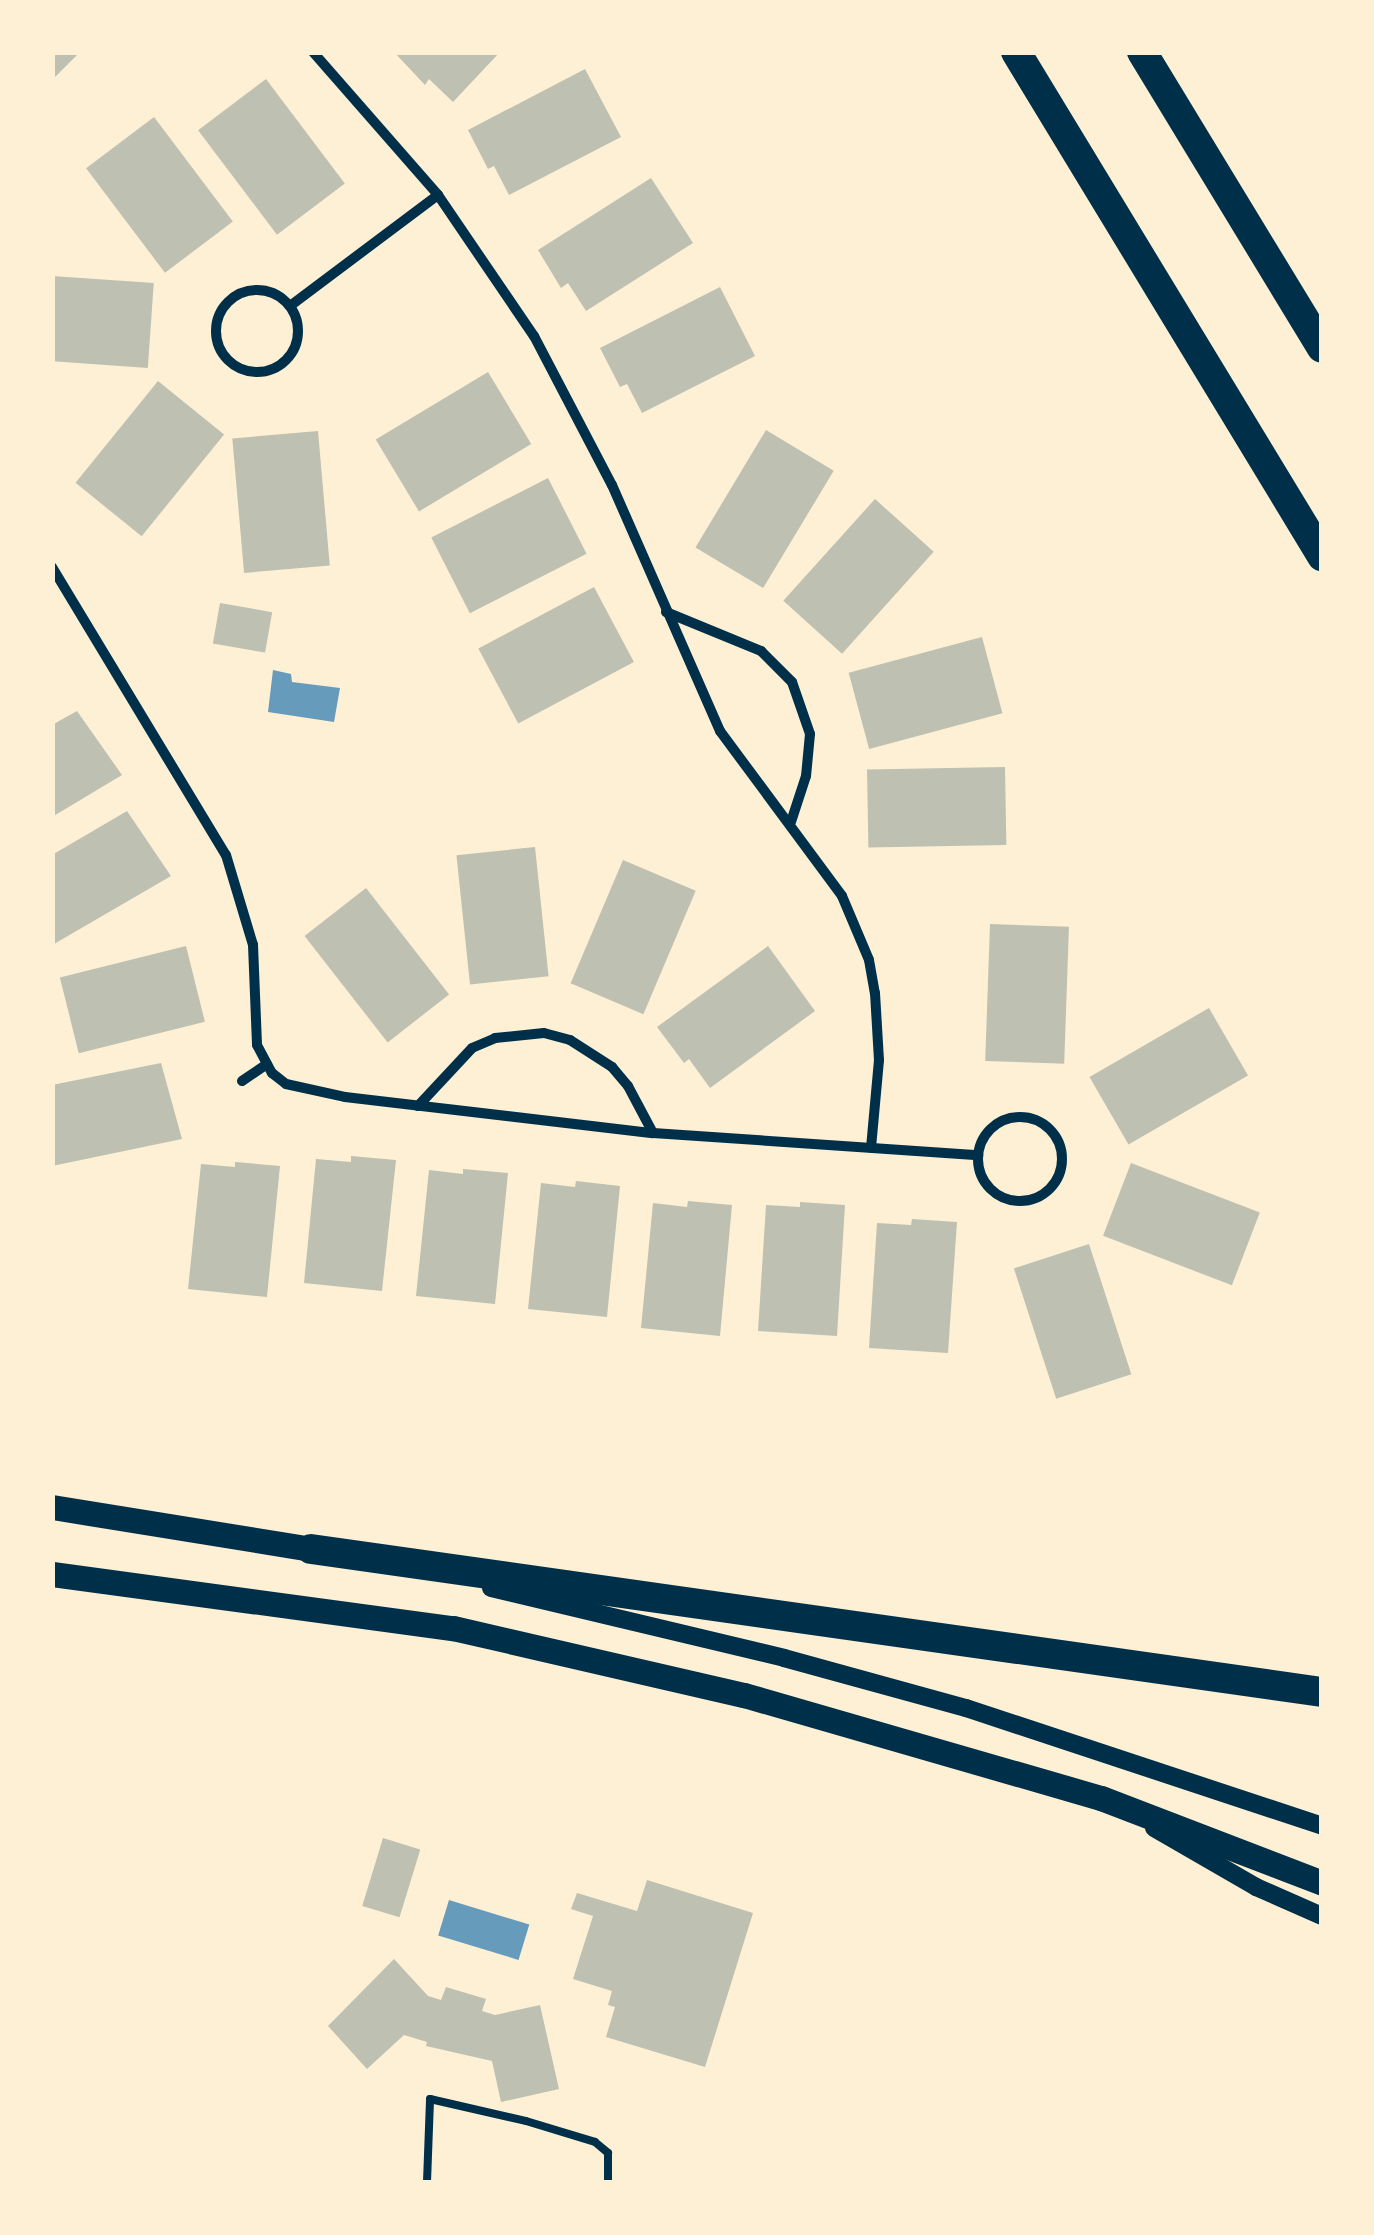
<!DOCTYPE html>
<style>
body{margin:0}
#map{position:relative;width:1374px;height:2235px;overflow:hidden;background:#fdf0d5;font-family:"DejaVu Sans",sans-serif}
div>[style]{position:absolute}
.water>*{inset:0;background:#669bbc;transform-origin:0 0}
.building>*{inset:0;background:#bec0b2;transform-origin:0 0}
.service>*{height:8px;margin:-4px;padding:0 4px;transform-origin:4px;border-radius:4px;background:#003049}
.minor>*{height:10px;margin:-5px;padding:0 5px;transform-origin:5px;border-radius:5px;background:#003049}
.minor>.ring{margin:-5px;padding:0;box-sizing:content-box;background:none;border:10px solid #003049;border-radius:50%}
.tertiary>*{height:18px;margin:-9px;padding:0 9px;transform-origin:9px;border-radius:9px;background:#003049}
.primary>*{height:25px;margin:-12.5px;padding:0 12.5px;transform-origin:12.5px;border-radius:12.5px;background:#003049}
.motorway>*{height:30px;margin:-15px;padding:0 15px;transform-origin:15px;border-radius:15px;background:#003049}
span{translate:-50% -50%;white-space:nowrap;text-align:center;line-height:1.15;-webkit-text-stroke:10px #fdf0d5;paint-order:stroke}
.frame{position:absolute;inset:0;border:55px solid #fdf0d5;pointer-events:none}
</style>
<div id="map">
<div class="water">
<i style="clip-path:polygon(273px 670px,291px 674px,292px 682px,340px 688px,334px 722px,268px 712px)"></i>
<i style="left:449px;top:1900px;width:84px;height:37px;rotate:17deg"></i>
</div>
<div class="building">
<i style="clip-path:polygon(52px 52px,80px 52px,52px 80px)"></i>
<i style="clip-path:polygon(394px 52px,500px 52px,453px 102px,429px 79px,425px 85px)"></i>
<i style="clip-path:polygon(585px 69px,621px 137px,509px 195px,494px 166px,488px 169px,468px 130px)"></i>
<i style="left:266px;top:79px;width:131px;height:85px;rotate:53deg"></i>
<i style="left:154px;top:117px;width:131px;height:85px;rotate:53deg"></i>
<i style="clip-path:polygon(651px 178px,693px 243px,586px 311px,568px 283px,561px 288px,538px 250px)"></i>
<i style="left:52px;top:276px;width:102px;height:85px;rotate:4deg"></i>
<i style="clip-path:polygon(720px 287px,755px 356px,642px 413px,627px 384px,620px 387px,600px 348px)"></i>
<i style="left:488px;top:372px;width:84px;height:131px;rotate:59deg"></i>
<i style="left:158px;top:381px;width:85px;height:131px;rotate:39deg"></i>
<i style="left:766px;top:430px;width:79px;height:137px;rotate:31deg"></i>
<i style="left:318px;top:431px;width:135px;height:86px;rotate:85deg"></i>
<i style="left:548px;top:478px;width:85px;height:131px;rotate:63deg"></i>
<i style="left:875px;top:499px;width:79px;height:137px;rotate:42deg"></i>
<i style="left:594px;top:587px;width:85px;height:131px;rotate:62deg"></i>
<i style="left:220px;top:603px;width:53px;height:41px;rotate:10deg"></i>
<i style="left:982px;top:637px;width:79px;height:138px;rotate:75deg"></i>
<i style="clip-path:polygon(77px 711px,122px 775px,52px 817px,52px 725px)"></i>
<i style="left:1005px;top:767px;width:78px;height:138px;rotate:89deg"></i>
<i style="clip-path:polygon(127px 811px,171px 876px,54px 944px,52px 855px)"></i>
<i style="left:535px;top:847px;width:130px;height:79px;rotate:84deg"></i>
<i style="left:623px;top:860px;width:79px;height:134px;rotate:23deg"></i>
<i style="left:366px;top:888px;width:135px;height:78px;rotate:52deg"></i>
<i style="left:990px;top:924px;width:79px;height:137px;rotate:2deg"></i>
<i style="left:186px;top:946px;width:78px;height:130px;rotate:76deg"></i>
<i style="clip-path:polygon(768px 946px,815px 1011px,710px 1088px,689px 1059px,684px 1063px,657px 1027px)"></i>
<i style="left:1209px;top:1008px;width:78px;height:138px;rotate:60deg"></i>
<i style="clip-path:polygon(161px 1063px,182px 1139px,52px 1166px,52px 1085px)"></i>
<i style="clip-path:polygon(351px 1156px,396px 1160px,382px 1291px,304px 1283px,316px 1159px,351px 1162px)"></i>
<i style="clip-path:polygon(235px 1162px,280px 1166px,267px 1297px,188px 1289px,201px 1164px,235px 1167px)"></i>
<i style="left:1131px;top:1163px;width:138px;height:78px;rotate:21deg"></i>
<i style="clip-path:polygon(463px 1169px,508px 1173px,495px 1304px,416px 1296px,429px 1170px,463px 1174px)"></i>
<i style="clip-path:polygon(576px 1181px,620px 1186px,607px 1317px,528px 1309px,541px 1183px,575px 1187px)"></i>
<i style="clip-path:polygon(688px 1201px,732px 1205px,720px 1336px,641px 1328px,653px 1203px,687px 1207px)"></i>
<i style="clip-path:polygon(800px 1202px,845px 1205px,837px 1336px,758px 1331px,766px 1205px,800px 1207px)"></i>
<i style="clip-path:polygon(912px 1219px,957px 1222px,948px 1353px,869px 1348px,877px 1223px,911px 1225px)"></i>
<i style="left:1089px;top:1244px;width:137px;height:79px;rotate:72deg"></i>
<i style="left:383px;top:1838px;width:39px;height:71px;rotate:17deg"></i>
<i style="clip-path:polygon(647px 1880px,753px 1913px,705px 2067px,606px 2037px,615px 2007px,608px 2005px,612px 1991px,573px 1979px,593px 1916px,571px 1909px,577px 1893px,637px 1911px)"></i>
<i style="clip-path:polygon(394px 1959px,428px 1996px,441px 2000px,446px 1987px,486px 1999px,482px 2011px,495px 2015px,540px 2005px,559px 2089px,501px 2102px,492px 2061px,426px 2046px,427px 2042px,404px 2035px,367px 2069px,328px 2026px)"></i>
</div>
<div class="service">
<i style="left:427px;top:2182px;width:83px;rotate:-87.9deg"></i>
<i style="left:430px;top:2099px;width:98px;rotate:12.9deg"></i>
<i style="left:526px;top:2121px;width:72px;rotate:16.9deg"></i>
<i style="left:595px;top:2142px;width:17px;rotate:40deg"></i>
<i style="left:608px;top:2153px;width:29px;rotate:90deg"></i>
</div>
<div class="minor">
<i style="left:313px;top:52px;width:190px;rotate:48.8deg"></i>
<i style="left:438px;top:195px;width:171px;rotate:55.8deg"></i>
<i style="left:534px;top:336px;width:168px;rotate:62.4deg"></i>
<i style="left:612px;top:485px;width:269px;rotate:66.3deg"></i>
<i style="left:720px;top:731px;width:205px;rotate:53.5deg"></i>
<i style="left:842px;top:896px;width:69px;rotate:67.1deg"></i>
<i style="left:869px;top:960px;width:34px;rotate:80deg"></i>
<i style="left:875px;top:993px;width:67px;rotate:86.6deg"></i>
<i style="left:879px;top:1060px;width:88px;rotate:95.2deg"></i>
<i class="ring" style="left:216px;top:290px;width:72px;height:72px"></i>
<i style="left:290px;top:306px;width:185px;rotate:-36.9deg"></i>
<i style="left:52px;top:567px;width:336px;rotate:58.9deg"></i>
<i style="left:226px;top:855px;width:94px;rotate:73.3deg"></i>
<i style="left:253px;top:945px;width:100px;rotate:87.7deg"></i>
<i style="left:257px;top:1045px;width:32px;rotate:62deg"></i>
<i style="left:272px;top:1073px;width:18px;rotate:38deg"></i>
<i style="left:286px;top:1084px;width:60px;rotate:12.4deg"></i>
<i style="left:345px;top:1097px;width:310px;rotate:6.7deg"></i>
<i style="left:653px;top:1133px;width:326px;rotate:3.9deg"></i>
<i style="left:666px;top:612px;width:103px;rotate:22.3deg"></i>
<i style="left:761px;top:651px;width:44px;rotate:45deg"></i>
<i style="left:792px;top:682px;width:55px;rotate:70.9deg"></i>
<i style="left:810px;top:734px;width:42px;rotate:95.4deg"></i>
<i style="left:806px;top:776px;width:48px;rotate:108.1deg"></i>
<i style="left:242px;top:1081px;width:30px;rotate:-34deg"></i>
<i style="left:418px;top:1106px;width:79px;rotate:-47deg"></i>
<i style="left:472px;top:1048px;width:25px;rotate:-23deg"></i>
<i style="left:495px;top:1038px;width:49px;rotate:-5.8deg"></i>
<i style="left:544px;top:1033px;width:27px;rotate:15deg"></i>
<i style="left:570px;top:1040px;width:50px;rotate:32.7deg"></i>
<i style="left:612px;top:1067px;width:25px;rotate:50deg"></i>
<i style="left:628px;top:1086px;width:53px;rotate:62deg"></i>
<i class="ring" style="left:978px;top:1117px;width:74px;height:74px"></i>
</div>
<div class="tertiary">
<i style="left:491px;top:1588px;width:301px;rotate:13.4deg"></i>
<i style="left:784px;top:1658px;width:189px;rotate:15.4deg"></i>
<i style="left:966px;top:1708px;width:375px;rotate:18.3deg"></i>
<i style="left:1154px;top:1828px;width:118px;rotate:30deg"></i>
<i style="left:1256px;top:1887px;width:72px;rotate:23.7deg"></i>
</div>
<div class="primary">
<i style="left:52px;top:1507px;width:262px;rotate:9.2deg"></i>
<i style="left:52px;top:1574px;width:405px;rotate:7.7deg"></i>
<i style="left:453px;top:1628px;width:299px;rotate:13deg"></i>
<i style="left:744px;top:1695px;width:372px;rotate:16.1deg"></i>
<i style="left:1101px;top:1798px;width:237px;rotate:21deg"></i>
</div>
<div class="motorway">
<i style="left:1016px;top:52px;width:590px;rotate:58.74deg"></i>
<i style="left:1142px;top:52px;width:346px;rotate:58.7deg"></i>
<i style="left:311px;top:1549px;width:1021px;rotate:8.05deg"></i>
</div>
<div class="frame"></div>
</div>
